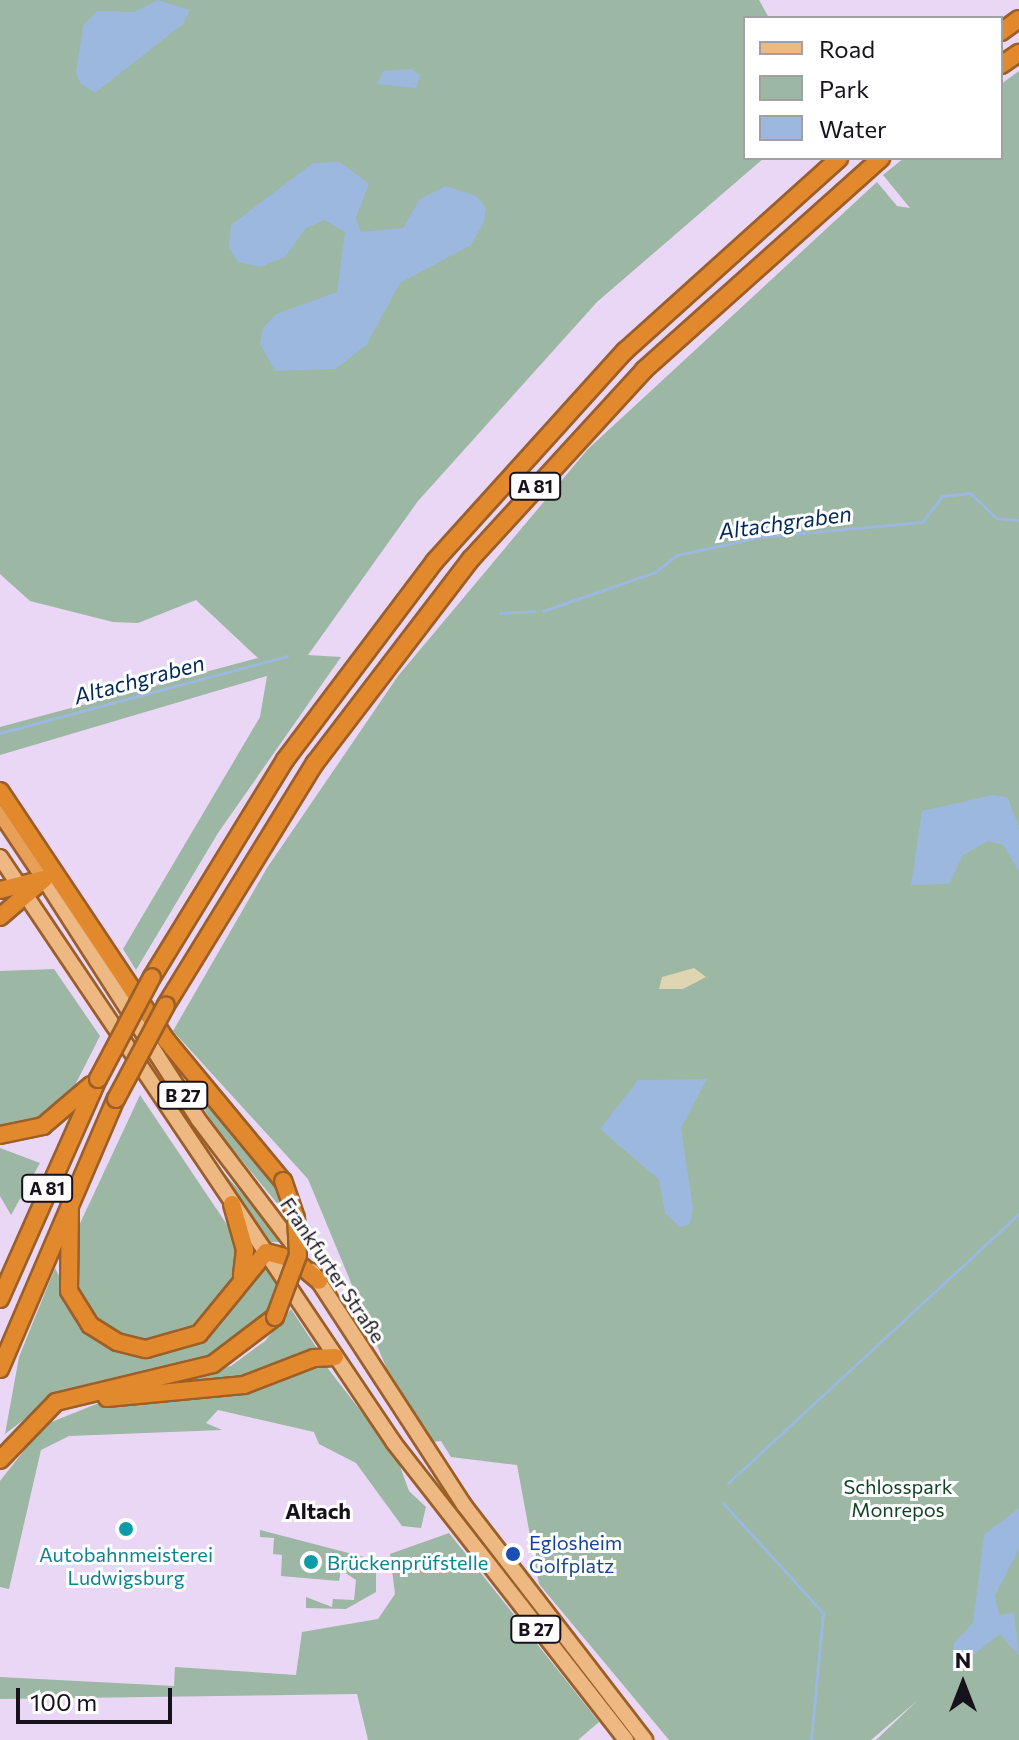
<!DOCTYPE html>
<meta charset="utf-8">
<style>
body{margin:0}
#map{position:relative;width:1019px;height:1740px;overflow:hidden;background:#e9d7f5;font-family:Commissioner,sans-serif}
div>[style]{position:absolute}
.green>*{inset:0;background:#9cb7a3}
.sand>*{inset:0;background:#dfd5b0}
.water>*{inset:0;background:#9cb8de}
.stream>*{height:3px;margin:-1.5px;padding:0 1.5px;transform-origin:1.5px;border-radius:1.5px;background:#9cb8de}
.roads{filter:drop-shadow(2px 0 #9b5f27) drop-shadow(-2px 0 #9b5f27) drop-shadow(0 2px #9b5f27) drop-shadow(0 -2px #9b5f27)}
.primary>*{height:14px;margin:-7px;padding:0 7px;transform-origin:7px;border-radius:7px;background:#eeb882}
.trunk>*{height:14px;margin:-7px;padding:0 7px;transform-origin:7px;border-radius:7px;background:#e8a058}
.motorway>*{height:16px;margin:-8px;padding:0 8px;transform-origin:8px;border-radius:8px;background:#e2892e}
.bridges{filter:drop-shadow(2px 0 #9b5f27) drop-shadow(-2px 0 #9b5f27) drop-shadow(0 2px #9b5f27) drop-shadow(0 -2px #9b5f27)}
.motorway-bridge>*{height:16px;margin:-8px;padding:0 8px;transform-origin:8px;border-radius:8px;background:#e2892e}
.dots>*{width:22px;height:22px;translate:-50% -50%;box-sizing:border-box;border:4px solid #fff;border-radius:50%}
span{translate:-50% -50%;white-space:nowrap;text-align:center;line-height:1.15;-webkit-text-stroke:6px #fff;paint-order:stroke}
.shield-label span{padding:2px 6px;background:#fff;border:2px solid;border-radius:6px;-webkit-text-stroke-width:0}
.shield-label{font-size:18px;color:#17111b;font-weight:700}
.street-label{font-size:20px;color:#17111b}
.park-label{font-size:20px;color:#114224}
.transit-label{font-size:20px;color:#164399}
.left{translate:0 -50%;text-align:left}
.culture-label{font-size:20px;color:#0d838f}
.water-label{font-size:22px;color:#022856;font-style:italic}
.neighbourhood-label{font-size:22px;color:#17111b;font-weight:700}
.legend{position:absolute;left:743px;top:16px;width:260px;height:144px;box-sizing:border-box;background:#fff;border:2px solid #a2a0a4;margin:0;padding:10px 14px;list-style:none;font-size:24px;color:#17111b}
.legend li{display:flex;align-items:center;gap:16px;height:40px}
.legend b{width:40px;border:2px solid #a2a0a4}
.north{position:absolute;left:923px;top:1644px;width:80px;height:80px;-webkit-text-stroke:6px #fff;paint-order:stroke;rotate:0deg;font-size:22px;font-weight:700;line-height:32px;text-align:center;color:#17111b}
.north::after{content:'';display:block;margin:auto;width:28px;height:36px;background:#17111b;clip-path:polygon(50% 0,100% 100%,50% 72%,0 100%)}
.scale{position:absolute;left:16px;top:1688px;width:156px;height:36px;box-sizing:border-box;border:4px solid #17111b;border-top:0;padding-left:10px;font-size:24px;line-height:28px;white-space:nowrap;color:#17111b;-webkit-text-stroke:6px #fff;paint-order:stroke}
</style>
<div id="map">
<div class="green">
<i style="clip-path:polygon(0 0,759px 0,769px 18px,745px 18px,745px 158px,764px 158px,597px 302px,418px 501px,308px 655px,341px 657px,218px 833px,136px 970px,123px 949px,260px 717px,267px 676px,0 755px,0 727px,258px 658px,196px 600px,138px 623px,113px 622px,30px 601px,0 574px)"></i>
<i style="clip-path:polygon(1019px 71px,1019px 1740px,876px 1740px,918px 1700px,871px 1740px,669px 1740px,539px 1584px,517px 1465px,451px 1457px,441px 1441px,432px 1442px,386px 1367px,308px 1179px,173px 1031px,267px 868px,398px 676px,588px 449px,877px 182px,897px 206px,910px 208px,883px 175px,904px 158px,1001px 158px,1001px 84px)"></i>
<i style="clip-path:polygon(54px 969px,100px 1036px,73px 1089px,47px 1119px,0 1131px,0 971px)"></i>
<i style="clip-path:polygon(152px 1070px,208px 1155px,285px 1242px,267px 1242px,150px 1074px)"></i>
<i style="clip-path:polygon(190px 1084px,272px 1178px,285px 1213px,215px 1128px)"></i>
<i style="clip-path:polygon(140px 1095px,240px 1244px,237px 1271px,222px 1299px,191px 1331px,150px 1342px,112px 1333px,88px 1314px,74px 1283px,76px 1232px)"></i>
<i style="clip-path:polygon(0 1148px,40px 1163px,11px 1215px,0 1196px)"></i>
<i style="clip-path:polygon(266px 1265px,281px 1285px,270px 1309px,223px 1351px,63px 1390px,5px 1434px,19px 1357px,55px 1268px,87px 1330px,156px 1354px,204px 1337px)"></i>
<i style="clip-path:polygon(291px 1309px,318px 1350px,250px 1377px,154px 1386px,231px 1366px,265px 1341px)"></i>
<i style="clip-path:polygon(326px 1366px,397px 1458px,409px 1491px,426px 1507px,421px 1528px,402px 1526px,356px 1463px,319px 1444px,314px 1432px,218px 1410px,206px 1423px,222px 1430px,69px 1436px,41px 1450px,9px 1589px,0 1587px,0 1481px,44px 1425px,99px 1403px)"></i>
<i style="clip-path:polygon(260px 1530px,364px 1557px,376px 1569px,376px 1592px,346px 1609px,306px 1608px,306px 1597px,332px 1607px,333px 1599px,354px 1600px,356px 1580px,341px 1570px,339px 1581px,281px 1576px,282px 1555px,273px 1554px,274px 1538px,260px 1537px)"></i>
<i style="clip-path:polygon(449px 1533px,599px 1722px,578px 1740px,368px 1740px,357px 1694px,0 1699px,0 1677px,174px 1686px,175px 1667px,296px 1675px,302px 1632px,378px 1619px,395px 1594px,390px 1554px)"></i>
</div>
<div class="sand">
<i style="clip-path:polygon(694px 968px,706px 977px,683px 989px,659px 989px,662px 977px)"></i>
</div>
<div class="water">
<i style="clip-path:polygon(158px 0,190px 10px,183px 24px,95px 93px,81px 84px,76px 73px,83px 26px,97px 11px,134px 12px)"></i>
<i style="clip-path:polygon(411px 69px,420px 75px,416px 88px,377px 84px,383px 71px)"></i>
<i style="clip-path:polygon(340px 162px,369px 184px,356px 218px,361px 232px,403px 228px,420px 199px,446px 186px,476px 196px,486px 208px,484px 222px,471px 245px,400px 283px,367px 344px,336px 369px,275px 371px,260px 344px,263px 328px,276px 314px,337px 292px,345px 232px,325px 220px,306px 228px,285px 257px,260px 267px,238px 262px,229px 248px,231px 225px,313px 163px)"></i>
<i style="clip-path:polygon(993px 795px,1007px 797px,1019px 826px,1019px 871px,1003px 845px,988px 841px,963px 855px,949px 884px,911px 885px,922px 811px)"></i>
<i style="clip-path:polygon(707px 1079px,681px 1128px,693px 1209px,690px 1224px,680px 1227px,665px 1213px,659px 1180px,600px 1129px,638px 1080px)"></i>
<i style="clip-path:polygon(1019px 1508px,1019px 1549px,995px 1595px,999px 1615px,1014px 1613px,1019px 1656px,1000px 1634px,952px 1671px,954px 1643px,973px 1623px,984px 1535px)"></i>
</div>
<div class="stream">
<i style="left:543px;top:611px;width:119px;rotate:-19.2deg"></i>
<i style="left:655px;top:572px;width:28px;rotate:-38deg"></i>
<i style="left:677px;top:555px;width:85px;rotate:-12.2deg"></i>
<i style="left:760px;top:537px;width:163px;rotate:-5.3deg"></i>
<i style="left:922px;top:522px;width:33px;rotate:-52deg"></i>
<i style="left:942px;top:496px;width:28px;rotate:-6deg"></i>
<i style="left:970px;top:493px;width:36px;rotate:44deg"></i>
<i style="left:996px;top:518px;width:23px;rotate:5deg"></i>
<i style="left:500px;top:613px;width:34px;rotate:-3deg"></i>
<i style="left:0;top:733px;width:297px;rotate:-15deg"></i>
<i style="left:728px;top:1483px;width:396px;rotate:-42.8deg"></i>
<i style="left:723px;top:1503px;width:149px;rotate:47.7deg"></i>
<i style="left:823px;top:1613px;width:128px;rotate:95.4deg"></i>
</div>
<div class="roads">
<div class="primary">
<i style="left:0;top:857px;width:706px;rotate:56.08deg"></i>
<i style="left:394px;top:1443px;width:377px;rotate:52deg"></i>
<i style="left:44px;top:879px;width:285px;rotate:57.3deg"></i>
<i style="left:198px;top:1119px;width:166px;rotate:52.9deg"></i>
<i style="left:312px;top:1271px;width:279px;rotate:57deg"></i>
<i style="left:464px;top:1505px;width:297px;rotate:52.4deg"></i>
</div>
<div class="trunk">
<i style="left:0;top:813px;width:79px;rotate:56.3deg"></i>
</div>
<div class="motorway">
<i style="left:1001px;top:32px;width:22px;rotate:-36deg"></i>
<i style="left:1001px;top:65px;width:22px;rotate:-34deg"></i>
<i style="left:0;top:791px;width:301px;rotate:56.3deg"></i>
<i style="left:167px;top:1041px;width:182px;rotate:50.4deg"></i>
<i style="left:0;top:890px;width:45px;rotate:-14deg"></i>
<i style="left:0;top:917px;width:58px;rotate:-40.8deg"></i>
<i style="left:152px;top:977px;width:255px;rotate:-58.5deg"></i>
<i style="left:285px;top:760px;width:249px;rotate:-53deg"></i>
<i style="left:435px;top:561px;width:283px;rotate:-47.9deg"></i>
<i style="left:625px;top:351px;width:288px;rotate:-42deg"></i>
<i style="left:166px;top:1005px;width:284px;rotate:-58.4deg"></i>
<i style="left:315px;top:763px;width:257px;rotate:-52.6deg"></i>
<i style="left:471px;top:559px;width:256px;rotate:-47.5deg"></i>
<i style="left:644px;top:370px;width:318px;rotate:-41.8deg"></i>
<i style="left:0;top:1135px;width:44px;rotate:-11.8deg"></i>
<i style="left:43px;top:1126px;width:63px;rotate:-40.5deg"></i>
<i style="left:70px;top:1197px;width:94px;rotate:90.6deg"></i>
<i style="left:69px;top:1291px;width:40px;rotate:58deg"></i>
<i style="left:90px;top:1325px;width:32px;rotate:32deg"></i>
<i style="left:117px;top:1342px;width:30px;rotate:14deg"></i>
<i style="left:146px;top:1349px;width:55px;rotate:-15.8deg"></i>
<i style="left:199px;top:1334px;width:106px;rotate:-50.7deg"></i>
<i style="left:266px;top:1252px;width:28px;rotate:15deg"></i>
<i style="left:293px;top:1259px;width:34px;rotate:40deg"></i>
<i style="left:232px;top:1204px;width:48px;rotate:74.2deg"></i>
<i style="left:245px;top:1250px;width:26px;rotate:97deg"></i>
<i style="left:0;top:1299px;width:241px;rotate:-66deg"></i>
<i style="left:0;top:1369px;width:294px;rotate:-66.8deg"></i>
<i style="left:107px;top:1398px;width:138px;rotate:-5.4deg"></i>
<i style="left:244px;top:1385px;width:75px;rotate:-21.1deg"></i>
<i style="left:314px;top:1358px;width:21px;rotate:-3deg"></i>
<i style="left:0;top:1460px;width:81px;rotate:-46deg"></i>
<i style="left:56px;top:1402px;width:162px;rotate:-13.6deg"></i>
<i style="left:213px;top:1364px;width:78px;rotate:-37.2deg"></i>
</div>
</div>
<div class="bridges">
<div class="motorway-bridge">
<i style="left:98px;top:1079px;width:115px;rotate:-62.1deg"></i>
<i style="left:116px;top:1099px;width:106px;rotate:-62deg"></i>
<i style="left:275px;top:1317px;width:66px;rotate:-69.6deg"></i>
<i style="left:298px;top:1255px;width:37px;rotate:-93deg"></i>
<i style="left:296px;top:1218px;width:39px;rotate:-109deg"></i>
</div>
</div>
<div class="dots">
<i style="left:126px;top:1529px;background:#0f9aa8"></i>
<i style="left:513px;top:1554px;background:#1a4fb4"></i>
<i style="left:311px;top:1562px;background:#0f9aa8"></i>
</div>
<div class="shield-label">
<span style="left:535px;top:486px">A 81</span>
<span style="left:183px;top:1095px">B 27</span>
<span style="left:47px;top:1188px">A 81</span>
<span style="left:536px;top:1629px">B 27</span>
</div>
<div class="street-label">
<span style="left:333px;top:1270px;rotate:56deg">Frankfurter Straße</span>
</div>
<div class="park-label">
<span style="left:898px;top:1498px">Schlosspark<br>Monrepos</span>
</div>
<div class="transit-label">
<span class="left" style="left:529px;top:1554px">Eglosheim<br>Golfplatz</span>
</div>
<div class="culture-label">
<span style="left:126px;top:1566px">Autobahnmeisterei<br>Ludwigsburg</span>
<span class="left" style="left:327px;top:1562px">Brückenprüfstelle</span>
</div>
<div class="water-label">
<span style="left:785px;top:522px;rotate:-8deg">Altachgraben</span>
<span style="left:139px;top:679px;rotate:-15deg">Altachgraben</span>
</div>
<div class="neighbourhood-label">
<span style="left:318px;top:1511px">Altach</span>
</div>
<ul class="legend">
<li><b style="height:10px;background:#eeb882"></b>Road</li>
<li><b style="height:22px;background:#9cb7a3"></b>Park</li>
<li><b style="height:22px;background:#9cb8de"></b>Water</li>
</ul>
<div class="north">N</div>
<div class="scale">100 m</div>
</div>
